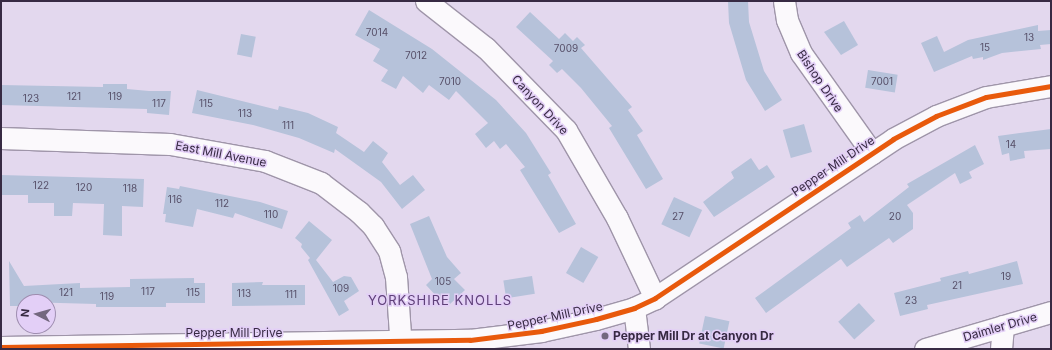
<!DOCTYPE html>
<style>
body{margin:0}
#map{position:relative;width:1052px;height:350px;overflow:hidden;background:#e3d8ee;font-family:Inter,sans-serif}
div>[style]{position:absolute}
.building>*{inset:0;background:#b6c2da;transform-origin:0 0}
.roads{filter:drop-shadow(1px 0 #9f95a9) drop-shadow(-1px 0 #9f95a9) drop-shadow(0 1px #9f95a9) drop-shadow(0 -1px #9f95a9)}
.minor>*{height:21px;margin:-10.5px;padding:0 10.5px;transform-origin:10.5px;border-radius:10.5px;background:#fbf9fc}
.cycleway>*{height:5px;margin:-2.5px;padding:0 2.5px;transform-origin:2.5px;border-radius:2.5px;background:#e8590c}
.dots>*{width:11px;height:11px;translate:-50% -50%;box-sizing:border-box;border:2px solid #e3cff7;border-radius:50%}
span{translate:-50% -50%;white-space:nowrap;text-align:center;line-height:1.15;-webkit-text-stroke:3px #e3cff7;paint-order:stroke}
.number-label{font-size:10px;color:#575069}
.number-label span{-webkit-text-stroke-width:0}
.street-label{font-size:12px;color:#372a43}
.poi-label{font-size:12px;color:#372a43;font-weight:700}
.left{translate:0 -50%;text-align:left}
.neighbourhood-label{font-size:13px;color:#5f4179;letter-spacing:1px}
.frame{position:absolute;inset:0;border:2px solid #372a43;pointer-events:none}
.north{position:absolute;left:16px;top:294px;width:40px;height:40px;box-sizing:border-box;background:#e3cff7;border:1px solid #9e8daf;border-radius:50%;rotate:276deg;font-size:11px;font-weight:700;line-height:16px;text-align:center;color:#372a43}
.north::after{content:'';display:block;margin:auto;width:14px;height:18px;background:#73677f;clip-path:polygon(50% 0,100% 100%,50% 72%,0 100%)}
</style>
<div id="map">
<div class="building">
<i style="clip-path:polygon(728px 1px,748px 1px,749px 22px,764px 71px,782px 100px,765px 111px,746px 80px,729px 23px)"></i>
<i style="clip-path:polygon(369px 10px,432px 49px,496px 100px,526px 133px,551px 173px,548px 175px,576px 224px,559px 233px,520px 170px,525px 167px,506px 144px,500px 149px,494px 141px,486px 148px,475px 134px,488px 123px,456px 91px,449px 100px,429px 85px,423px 93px,403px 76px,396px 89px,381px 81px,388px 70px,373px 61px,380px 49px,355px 35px)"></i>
<i style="clip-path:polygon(530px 12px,559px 39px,565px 33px,573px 41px,577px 37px,585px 45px,581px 48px,632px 107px,628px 110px,643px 131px,637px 135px,663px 179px,646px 189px,609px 128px,612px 126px,581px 88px,562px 69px,557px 73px,549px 65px,553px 61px,516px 27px)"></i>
<i style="clip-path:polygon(844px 21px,858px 45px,841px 55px,824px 32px)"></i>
<i style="clip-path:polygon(1038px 25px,1038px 31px,1051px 30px,1051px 44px,1040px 45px,1041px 49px,1002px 53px,983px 60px,983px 57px,973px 59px,972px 56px,934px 72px,921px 43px,937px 36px,944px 52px,968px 40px)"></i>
<i style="left:241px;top:34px;width:15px;height:21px;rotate:11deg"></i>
<i style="left:868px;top:70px;width:30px;height:18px;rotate:9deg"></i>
<i style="clip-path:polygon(103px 84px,127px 84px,127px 89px,149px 91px,171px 91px,169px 115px,147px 113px,147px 109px,1px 105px,1px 85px,103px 87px)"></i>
<i style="clip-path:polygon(197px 90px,278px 110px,279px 106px,308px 113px,338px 127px,336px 133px,364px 152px,373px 141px,388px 153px,382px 162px,400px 185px,413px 175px,425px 190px,402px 209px,381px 182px,335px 149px,334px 153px,299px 138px,253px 125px,192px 113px)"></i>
<i style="left:804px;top:124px;width:29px;height:22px;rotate:74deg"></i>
<i style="clip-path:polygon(1051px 129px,1051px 149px,1024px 151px,1025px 158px,1010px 161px,1009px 153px,1002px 155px,998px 136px)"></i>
<i style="clip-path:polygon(975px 145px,984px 164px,969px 172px,972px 178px,960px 184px,955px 173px,907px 205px,913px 213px,913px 229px,893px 243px,889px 238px,847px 267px,841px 259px,766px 313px,755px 298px,851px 228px,848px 223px,860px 215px,864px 222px,909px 187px,907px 184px)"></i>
<i style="clip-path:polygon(751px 158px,759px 170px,767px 165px,775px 177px,714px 217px,703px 202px,734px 178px,731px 172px)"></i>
<i style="clip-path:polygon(1px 175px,144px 179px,143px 207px,122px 206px,122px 236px,103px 235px,104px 204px,73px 203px,72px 216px,54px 216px,54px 203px,28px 203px,28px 195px,1px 195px)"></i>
<i style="clip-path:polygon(180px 186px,260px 202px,288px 211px,282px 229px,235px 213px,233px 218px,197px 209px,193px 227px,165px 222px,166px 214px,163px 214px,167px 187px,179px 189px)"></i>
<i style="left:674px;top:197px;width:31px;height:30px;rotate:25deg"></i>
<i style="clip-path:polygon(429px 216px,447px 257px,461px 273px,454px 279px,465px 290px,450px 304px,442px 296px,439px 299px,426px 285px,432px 279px,410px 224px)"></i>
<i style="clip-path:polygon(309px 221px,332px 240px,316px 260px,333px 282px,344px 276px,351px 277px,359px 291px,344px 301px,349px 310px,339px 316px,308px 260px,310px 258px,301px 247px,302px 244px,295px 238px)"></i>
<i style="left:581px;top:247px;width:20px;height:30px;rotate:30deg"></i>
<i style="clip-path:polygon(9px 261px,24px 286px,80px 283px,80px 288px,130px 287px,130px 279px,194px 278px,194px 283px,205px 283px,205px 303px,166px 303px,166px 307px,96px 307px,96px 304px,24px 302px,24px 306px,10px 306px)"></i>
<i style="clip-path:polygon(1017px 261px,1023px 284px,927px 305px,928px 309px,900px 316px,894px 293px,941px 281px,940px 278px,968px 271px,969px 274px)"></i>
<i style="left:532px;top:276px;width:18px;height:29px;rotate:81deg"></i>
<i style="clip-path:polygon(263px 282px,262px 285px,305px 285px,305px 305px,232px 306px,232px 283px)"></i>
<i style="left:859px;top:303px;width:24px;height:28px;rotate:48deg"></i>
<i style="left:705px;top:316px;width:25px;height:28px;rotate:12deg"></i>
</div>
<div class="roads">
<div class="minor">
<i style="left:426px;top:1px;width:76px;rotate:38.1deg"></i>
<i style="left:486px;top:48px;width:115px;rotate:45.7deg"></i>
<i style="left:566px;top:130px;width:102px;rotate:59.9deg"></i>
<i style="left:617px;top:218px;width:89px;rotate:64.6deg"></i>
<i style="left:784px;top:1px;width:19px;rotate:81deg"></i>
<i style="left:787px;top:20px;width:36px;rotate:67deg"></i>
<i style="left:801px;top:53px;width:123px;rotate:54.6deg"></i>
<i style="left:1px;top:138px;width:169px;rotate:2deg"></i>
<i style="left:170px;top:144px;width:97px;rotate:10.1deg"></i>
<i style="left:265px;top:161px;width:60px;rotate:21.4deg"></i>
<i style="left:321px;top:183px;width:48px;rotate:37.3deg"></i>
<i style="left:359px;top:212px;width:20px;rotate:45deg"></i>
<i style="left:373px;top:226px;width:30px;rotate:57deg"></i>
<i style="left:389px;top:251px;width:27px;rotate:75deg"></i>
<i style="left:396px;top:277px;width:72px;rotate:86deg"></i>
<i style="left:634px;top:308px;width:41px;rotate:83deg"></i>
<i style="left:1px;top:347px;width:469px;rotate:-0.9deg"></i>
<i style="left:470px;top:340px;width:72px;rotate:-7.2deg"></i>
<i style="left:541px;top:331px;width:56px;rotate:-12.3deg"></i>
<i style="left:596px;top:319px;width:40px;rotate:-16deg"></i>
<i style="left:634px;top:308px;width:23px;rotate:-25deg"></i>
<i style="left:655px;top:298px;width:286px;rotate:-33.7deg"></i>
<i style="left:893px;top:139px;width:49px;rotate:-28.1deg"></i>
<i style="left:936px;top:116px;width:53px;rotate:-20.8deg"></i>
<i style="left:986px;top:97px;width:66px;rotate:-9.6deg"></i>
<i style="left:925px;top:349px;width:131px;rotate:-16.4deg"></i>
<i style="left:1001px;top:349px;width:23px;rotate:-85deg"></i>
</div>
</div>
<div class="cycleway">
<i style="left:1px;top:347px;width:469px;rotate:-0.9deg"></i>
<i style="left:470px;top:340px;width:72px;rotate:-7.2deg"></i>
<i style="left:541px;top:331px;width:56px;rotate:-12.3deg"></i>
<i style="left:596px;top:319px;width:40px;rotate:-16deg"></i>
<i style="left:634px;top:308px;width:23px;rotate:-25deg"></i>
<i style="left:655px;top:298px;width:286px;rotate:-33.7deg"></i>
<i style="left:893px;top:139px;width:49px;rotate:-28.1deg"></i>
<i style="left:936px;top:116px;width:53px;rotate:-20.8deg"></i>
<i style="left:986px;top:97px;width:66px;rotate:-9.6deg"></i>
</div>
<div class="dots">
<i style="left:605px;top:336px;background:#73677f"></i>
</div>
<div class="number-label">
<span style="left:377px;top:33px">7014</span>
<span style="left:1029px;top:38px">13</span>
<span style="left:985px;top:48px">15</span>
<span style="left:566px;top:49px">7009</span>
<span style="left:416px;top:56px">7012</span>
<span style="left:450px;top:82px">7010</span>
<span style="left:882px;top:82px">7001</span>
<span style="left:74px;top:97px">121</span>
<span style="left:115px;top:97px">119</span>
<span style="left:31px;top:99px">123</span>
<span style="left:159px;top:104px">117</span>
<span style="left:206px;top:104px">115</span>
<span style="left:245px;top:114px">113</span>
<span style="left:288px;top:126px">111</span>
<span style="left:1011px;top:145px">14</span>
<span style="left:41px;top:186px">122</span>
<span style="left:84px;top:188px">120</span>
<span style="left:130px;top:189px">118</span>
<span style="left:175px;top:200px">116</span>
<span style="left:222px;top:204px">112</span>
<span style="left:271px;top:215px">110</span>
<span style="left:678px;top:217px">27</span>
<span style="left:895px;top:217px">20</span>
<span style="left:1006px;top:277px">19</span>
<span style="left:443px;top:282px">105</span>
<span style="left:957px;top:286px">21</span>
<span style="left:341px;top:289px">109</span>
<span style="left:148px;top:292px">117</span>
<span style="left:66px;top:293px">121</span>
<span style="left:193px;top:293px">115</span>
<span style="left:244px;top:294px">113</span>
<span style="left:291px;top:295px">111</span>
<span style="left:107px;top:297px">119</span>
<span style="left:911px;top:301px">23</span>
</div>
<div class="street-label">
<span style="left:820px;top:81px;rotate:56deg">Bishop Drive</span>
<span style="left:540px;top:105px;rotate:47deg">Canyon Drive</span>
<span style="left:221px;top:154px;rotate:11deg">East Mill Avenue</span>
<span style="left:833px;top:166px;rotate:-34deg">Pepper Mill Drive</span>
<span style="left:555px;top:316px;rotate:-12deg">Pepper Mill Drive</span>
<span style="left:1000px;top:327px;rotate:-16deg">Daimler Drive</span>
<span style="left:234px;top:333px">Pepper Mill Drive</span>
</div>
<div class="poi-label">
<span class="left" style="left:613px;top:336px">Pepper Mill Dr at Canyon Dr</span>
</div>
<div class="neighbourhood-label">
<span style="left:440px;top:300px">YORKSHIRE KNOLLS</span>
</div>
<div class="frame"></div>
<div class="north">N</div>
</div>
